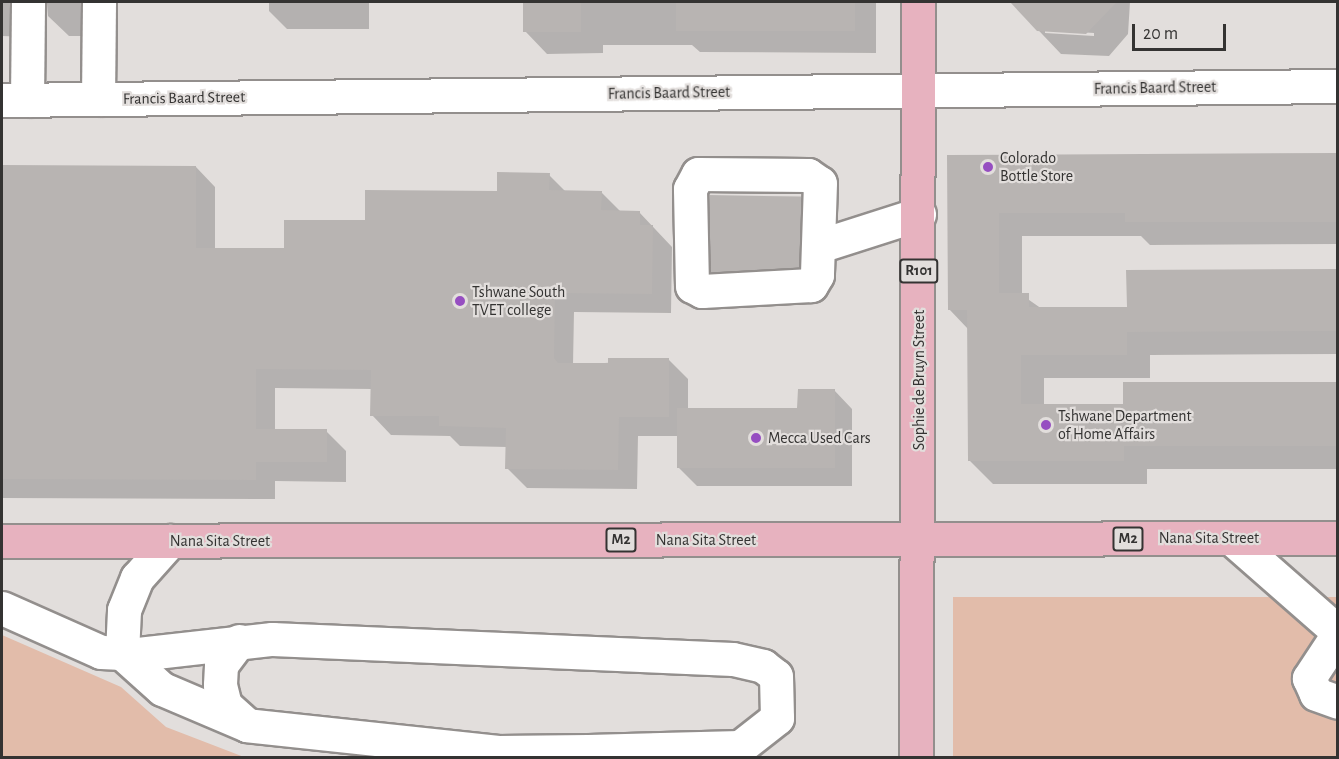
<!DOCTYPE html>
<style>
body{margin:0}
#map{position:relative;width:1339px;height:759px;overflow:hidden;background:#e2dedc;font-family:"Alegreya Sans",sans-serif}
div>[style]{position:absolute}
.green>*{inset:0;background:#e2bcaa;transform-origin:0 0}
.shadow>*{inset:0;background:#0003}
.building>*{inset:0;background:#b8b4b2;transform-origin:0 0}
.roads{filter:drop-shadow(2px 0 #938f8d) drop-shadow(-2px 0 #938f8d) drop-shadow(0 2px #938f8d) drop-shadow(0 -2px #938f8d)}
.minor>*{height:33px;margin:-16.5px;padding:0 16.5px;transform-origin:16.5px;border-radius:16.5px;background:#fff}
.major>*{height:33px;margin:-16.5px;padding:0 16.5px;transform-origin:16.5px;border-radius:16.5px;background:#e7b2bf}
.dots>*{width:16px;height:16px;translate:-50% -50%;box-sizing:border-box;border:3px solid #e2dedc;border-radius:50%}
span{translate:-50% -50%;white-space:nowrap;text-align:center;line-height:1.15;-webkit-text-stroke:4.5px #e2dedc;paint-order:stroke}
.shield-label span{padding:2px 4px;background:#e2dedc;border:2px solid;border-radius:4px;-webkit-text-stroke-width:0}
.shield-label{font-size:15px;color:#343332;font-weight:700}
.street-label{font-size:16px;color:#343332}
.poi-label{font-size:16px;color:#343332}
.left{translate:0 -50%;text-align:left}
.frame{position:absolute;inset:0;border:3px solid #343332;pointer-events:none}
.scale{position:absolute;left:1132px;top:24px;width:94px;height:27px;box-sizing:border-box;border:3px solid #343332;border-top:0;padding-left:8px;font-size:18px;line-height:21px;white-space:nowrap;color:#343332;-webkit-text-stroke:4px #e2dedc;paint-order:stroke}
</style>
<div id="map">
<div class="green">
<i style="left:1337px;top:597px;width:160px;height:384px;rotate:90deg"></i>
<i style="clip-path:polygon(2px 635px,121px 687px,166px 727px,244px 757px,2px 757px)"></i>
</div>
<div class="shadow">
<i style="clip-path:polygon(2px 2px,113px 2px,100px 36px,69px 36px,48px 16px,47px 4px,32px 13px,29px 37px,2px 36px)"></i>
<i style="clip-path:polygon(269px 2px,369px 2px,369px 29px,287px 29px,269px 11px)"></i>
<i style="clip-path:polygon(524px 2px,876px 2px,876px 53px,700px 52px,692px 45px,603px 45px,603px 53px,547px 54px,525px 31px)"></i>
<i style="clip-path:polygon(evenodd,1021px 2px,1130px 2px,1128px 34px,1109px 56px,1061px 54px,1024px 15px,1021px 2px,1045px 30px,1094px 33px,1094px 36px,1045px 33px,1045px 30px)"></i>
<i style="clip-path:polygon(1338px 154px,1338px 244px,1150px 245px,1141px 236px,1022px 236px,1022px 295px,1042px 309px,1128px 308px,1338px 271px,1338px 354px,1150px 355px,1150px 378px,1044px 378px,1044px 406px,1125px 405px,1338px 384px,1338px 469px,1147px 469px,1147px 484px,993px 484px,970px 461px,968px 329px,949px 309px,949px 156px)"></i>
<i style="clip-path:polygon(2px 167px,196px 167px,215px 187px,215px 249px,285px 249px,366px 222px,498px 192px,549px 175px,566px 192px,601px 192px,621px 212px,639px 212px,672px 247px,671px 313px,574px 312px,573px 365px,668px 359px,688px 379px,688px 409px,799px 409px,834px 390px,852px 409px,852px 486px,697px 486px,678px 467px,679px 436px,638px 436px,637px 489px,527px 488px,507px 468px,507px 447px,460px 446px,450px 436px,391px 435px,372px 415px,372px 389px,275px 388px,275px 431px,326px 431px,346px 451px,346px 482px,275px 481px,275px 499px,2px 498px)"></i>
<i style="clip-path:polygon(800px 197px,819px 216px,816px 285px,730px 289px,712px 271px)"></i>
</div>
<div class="building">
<i style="left:523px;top:2px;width:58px;height:30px"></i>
<i style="left:676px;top:2px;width:179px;height:29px"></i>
<i style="clip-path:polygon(1010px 2px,1117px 2px,1086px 34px,1037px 31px)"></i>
<i style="clip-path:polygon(1338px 153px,1338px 222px,1125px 222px,1125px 213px,999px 213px,999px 293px,1029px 293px,1029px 307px,1127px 307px,1126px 270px,1338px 269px,1338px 331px,1127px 332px,1127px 355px,1021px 355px,1021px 404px,1123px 404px,1123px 382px,1338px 382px,1338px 446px,1124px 446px,1124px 461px,968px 461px,967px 310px,948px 310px,947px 155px)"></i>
<i style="clip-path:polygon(2px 165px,196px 166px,196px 248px,284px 248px,284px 220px,365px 220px,365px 190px,497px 191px,497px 172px,550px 173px,549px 190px,602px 191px,601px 210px,640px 211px,640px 225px,653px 225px,652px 294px,555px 293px,554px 358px,558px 363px,608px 363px,608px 358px,669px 358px,669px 417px,619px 417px,618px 470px,505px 469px,506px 428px,439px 426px,439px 416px,370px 416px,371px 370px,256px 369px,256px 429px,327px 429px,327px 462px,256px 462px,256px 480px,2px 479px)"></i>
<i style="left:709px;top:195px;width:92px;height:77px;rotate:1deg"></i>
<i style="clip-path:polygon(798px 389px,835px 389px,835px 468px,677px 468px,677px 408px,797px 408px)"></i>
</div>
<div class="roads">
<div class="minor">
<i style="left:98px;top:99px;width:97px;rotate:-89.4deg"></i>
<i style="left:2px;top:100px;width:1336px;rotate:-0.6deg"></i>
<i style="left:27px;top:100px;width:98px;rotate:-89.4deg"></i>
<i style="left:698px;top:174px;width:110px;rotate:0.5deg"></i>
<i style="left:808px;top:175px;width:14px;rotate:34deg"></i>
<i style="left:820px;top:183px;width:92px;rotate:91.9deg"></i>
<i style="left:817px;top:275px;width:12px;rotate:121deg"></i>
<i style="left:811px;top:285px;width:109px;rotate:176.8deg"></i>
<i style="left:702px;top:291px;width:11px;rotate:-153deg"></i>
<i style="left:692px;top:286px;width:97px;rotate:-91.2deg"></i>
<i style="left:690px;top:189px;width:17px;rotate:-62deg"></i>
<i style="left:819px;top:246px;width:105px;rotate:-17.7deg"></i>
<i style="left:1231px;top:538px;width:142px;rotate:41.3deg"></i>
<i style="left:2px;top:608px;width:108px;rotate:24deg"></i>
<i style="left:101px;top:652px;width:21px;rotate:3deg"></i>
<i style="left:122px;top:653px;width:16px;rotate:4deg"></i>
<i style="left:138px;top:654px;width:135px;rotate:-6.4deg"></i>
<i style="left:272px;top:639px;width:461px;rotate:2.5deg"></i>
<i style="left:733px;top:659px;width:31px;rotate:13deg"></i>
<i style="left:763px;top:666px;width:16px;rotate:38deg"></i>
<i style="left:776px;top:676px;width:42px;rotate:88.6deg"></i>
<i style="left:777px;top:718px;width:47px;rotate:141.9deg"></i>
<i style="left:740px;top:747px;width:152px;rotate:178.5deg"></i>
<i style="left:588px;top:751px;width:90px;rotate:179.4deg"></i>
<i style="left:498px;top:752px;width:252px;rotate:-173.9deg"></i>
<i style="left:247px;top:725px;width:92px;rotate:-157deg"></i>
<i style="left:162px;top:689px;width:54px;rotate:-138deg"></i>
<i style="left:122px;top:653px;width:43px;rotate:-87.3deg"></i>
<i style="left:124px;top:610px;width:35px;rotate:-68deg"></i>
<i style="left:137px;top:578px;width:50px;rotate:-48.3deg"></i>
<i style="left:1338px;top:634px;width:53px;rotate:123.4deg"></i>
<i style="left:1309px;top:678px;width:17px;rotate:66deg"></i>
<i style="left:1316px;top:694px;width:23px;rotate:20deg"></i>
<i style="left:239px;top:641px;width:30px;rotate:127deg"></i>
<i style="left:221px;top:665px;width:20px;rotate:93deg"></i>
<i style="left:220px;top:685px;width:21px;rotate:76deg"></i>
<i style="left:225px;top:705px;width:30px;rotate:42deg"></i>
</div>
<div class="major">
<i style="left:2px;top:541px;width:1336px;rotate:-0.13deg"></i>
<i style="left:916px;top:758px;width:756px;rotate:-89.85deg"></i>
</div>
</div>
<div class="dots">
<i style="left:988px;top:167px;background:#964ec1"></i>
<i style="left:460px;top:301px;background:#964ec1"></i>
<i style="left:1046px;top:425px;background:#964ec1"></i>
<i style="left:756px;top:438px;background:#964ec1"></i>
</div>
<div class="shield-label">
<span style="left:919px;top:271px">R101</span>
<span style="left:1128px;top:539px">M2</span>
<span style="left:621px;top:540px">M2</span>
</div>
<div class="street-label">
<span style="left:1155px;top:88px;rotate:-1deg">Francis Baard Street</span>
<span style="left:669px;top:93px;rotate:-1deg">Francis Baard Street</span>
<span style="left:184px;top:98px;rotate:-1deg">Francis Baard Street</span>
<span style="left:919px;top:380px;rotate:-90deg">Sophie de Bruyn Street</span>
<span style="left:1209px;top:538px">Nana Sita Street</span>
<span style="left:706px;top:540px">Nana Sita Street</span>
<span style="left:220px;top:541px">Nana Sita Street</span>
</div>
<div class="poi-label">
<span class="left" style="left:1000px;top:167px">Colorado<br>Bottle Store</span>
<span class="left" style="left:472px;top:301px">Tshwane South<br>TVET college</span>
<span class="left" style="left:1058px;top:425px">Tshwane Department<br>of Home Affairs</span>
<span class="left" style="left:768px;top:438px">Mecca Used Cars</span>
</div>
<div class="frame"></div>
<div class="scale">20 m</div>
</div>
